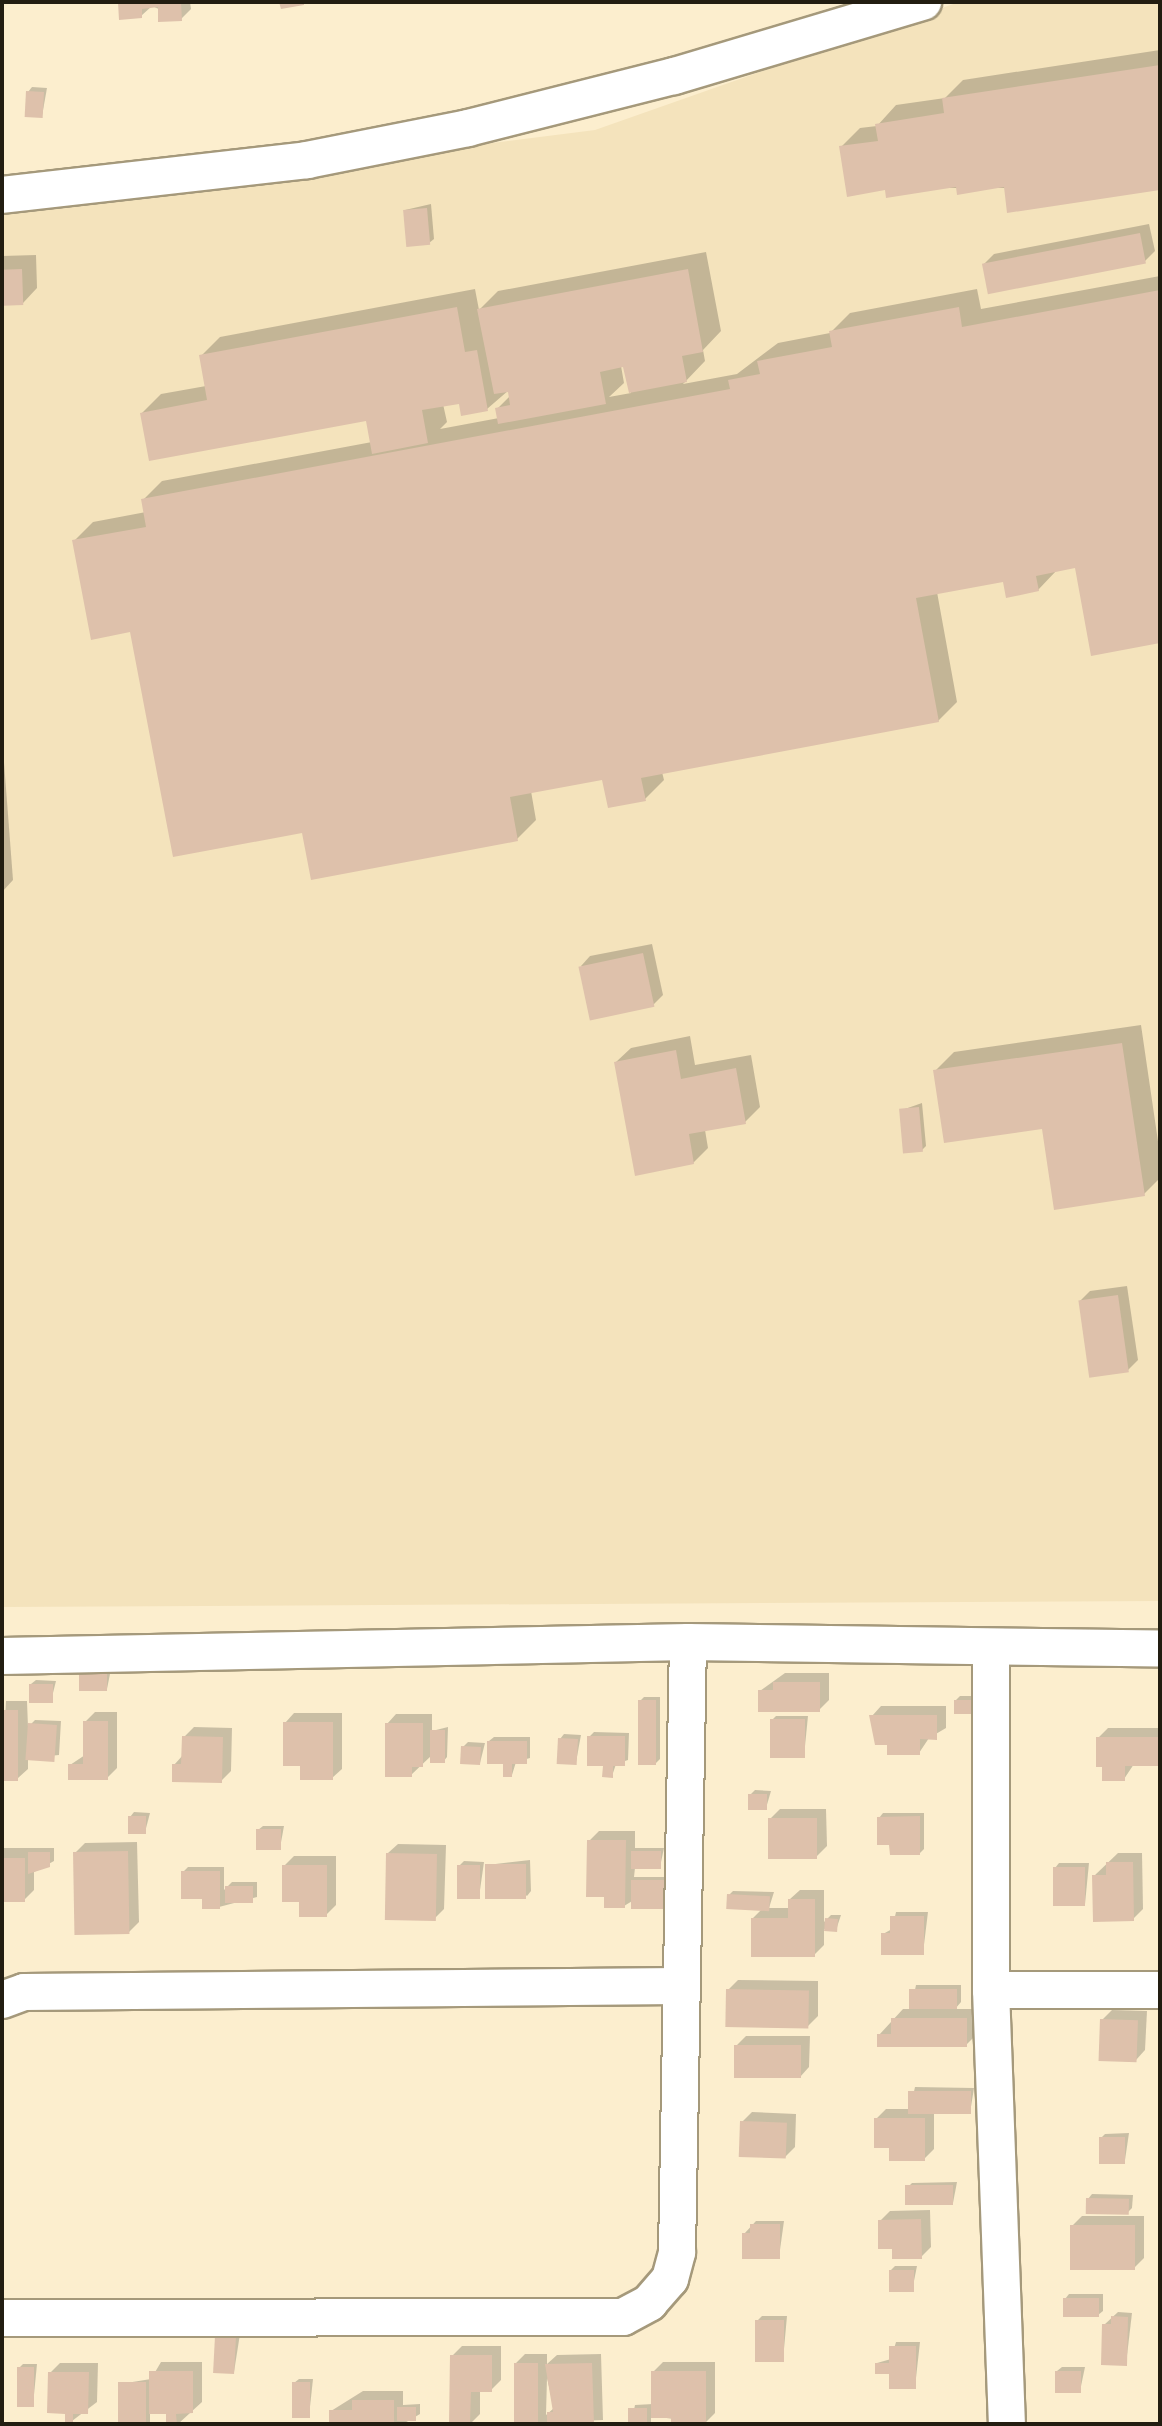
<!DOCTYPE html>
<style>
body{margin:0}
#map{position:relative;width:1162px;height:2426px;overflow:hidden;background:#fceece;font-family:"PT Sans Narrow",sans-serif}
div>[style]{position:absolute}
.built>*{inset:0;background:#f4e3bc}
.shadow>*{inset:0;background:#0003}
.building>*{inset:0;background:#dec1ab;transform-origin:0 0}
.roads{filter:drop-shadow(2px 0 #a5997b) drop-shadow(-2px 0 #a5997b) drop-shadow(0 2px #a5997b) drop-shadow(0 -2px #a5997b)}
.minor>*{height:36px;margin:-18px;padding:0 18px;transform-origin:18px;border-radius:18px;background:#fff}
span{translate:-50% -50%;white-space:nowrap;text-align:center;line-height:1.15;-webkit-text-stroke:6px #fceece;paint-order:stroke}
.frame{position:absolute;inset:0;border:4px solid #221d11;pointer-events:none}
</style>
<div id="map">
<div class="built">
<i style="clip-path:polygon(959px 2px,1160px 2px,1160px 1601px,2px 1607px,2px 205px,595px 130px)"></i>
</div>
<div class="shadow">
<i style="clip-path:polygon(120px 2px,190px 2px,191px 9px,181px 19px,152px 6px,141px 16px)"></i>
<i style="clip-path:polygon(1160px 50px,1160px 188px,887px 188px,841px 147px,860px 128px,877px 126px,896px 105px,945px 98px,963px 80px)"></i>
<i style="clip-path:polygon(32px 87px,47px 88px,42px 116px,28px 92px)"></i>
<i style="clip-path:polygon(431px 204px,434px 239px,429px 243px,405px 210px)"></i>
<i style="clip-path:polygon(1149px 224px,1155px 251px,1145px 261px,984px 264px,994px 254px)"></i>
<i style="clip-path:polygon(evenodd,706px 252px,721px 331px,703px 350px,705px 361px,683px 384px,737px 374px,778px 343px,830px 333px,850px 313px,977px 289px,981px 309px,1160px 276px,1160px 641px,1076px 566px,1057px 570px,1038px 590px,1005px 579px,937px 592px,957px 702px,938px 721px,662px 772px,664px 780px,645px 799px,604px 778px,531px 791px,536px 820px,517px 839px,303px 830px,132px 630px,74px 541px,93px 522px,146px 512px,143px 500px,162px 481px,372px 442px,368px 418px,142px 413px,161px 394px,206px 386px,201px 356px,220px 337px,475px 289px,479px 310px,498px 291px,706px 252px,625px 365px,631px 393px,609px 397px,624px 383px,621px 366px,625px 365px,706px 252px,509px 390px,510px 396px,497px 409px,499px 418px,440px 429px,447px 422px,443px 404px,461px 401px,487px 409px,509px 390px)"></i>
<i style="clip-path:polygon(36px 255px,37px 288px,23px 303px,2px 304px,2px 256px)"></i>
<i style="clip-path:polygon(2px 736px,13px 880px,2px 892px)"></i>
<i style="clip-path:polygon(652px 944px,663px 995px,653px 1005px,581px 966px,590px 956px)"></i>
<i style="clip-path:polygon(1141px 1025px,1160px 1155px,1160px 1178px,1144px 1194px,1044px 1127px,935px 1071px,954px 1052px)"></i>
<i style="clip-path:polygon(690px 1036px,695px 1065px,751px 1055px,760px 1107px,745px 1122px,705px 1130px,708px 1148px,693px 1163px,616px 1062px,631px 1048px)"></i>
<i style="clip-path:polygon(922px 1103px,926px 1146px,922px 1150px,902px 1110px)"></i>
<i style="clip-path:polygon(1127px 1286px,1138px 1360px,1128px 1370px,1080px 1301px,1090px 1291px)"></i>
<i style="clip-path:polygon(111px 1669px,107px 1689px,81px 1675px,85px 1670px)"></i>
<i style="clip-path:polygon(785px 1673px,829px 1673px,829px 1700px,819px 1710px,760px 1691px)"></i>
<i style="clip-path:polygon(36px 1680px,56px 1681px,51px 1701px,31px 1684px)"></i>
<i style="clip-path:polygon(960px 1696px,979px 1696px,979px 1708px,956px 1700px)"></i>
<i style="clip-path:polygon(644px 1697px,660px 1697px,660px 1759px,656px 1763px,640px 1701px)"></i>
<i style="clip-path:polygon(6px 1701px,27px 1701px,28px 1727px,35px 1720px,61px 1721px,59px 1755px,28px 1758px,28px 1769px,18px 1778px,2px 1779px)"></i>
<i style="clip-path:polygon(881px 1706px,946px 1706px,946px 1728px,929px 1738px,919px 1753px,889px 1744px,872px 1716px)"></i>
<i style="clip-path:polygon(95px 1712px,117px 1712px,117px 1768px,107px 1778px,70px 1765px,85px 1755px,85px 1722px)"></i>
<i style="clip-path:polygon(294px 1713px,342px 1713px,342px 1769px,332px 1778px,302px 1764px,285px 1723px)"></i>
<i style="clip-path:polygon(396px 1714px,432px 1714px,432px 1731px,448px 1727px,447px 1757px,443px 1762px,431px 1756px,411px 1775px,387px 1724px)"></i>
<i style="clip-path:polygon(776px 1716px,808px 1716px,804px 1756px,772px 1720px)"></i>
<i style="clip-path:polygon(194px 1727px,232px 1728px,231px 1771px,221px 1781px,174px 1765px,183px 1755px,184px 1737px)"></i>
<i style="clip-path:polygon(1108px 1728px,1160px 1728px,1160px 1764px,1134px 1764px,1124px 1779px,1098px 1738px)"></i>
<i style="clip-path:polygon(594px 1732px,629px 1733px,628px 1760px,616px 1764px,612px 1776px,589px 1737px)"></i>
<i style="clip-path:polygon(564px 1734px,581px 1735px,576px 1762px,560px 1739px)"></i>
<i style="clip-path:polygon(494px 1737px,530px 1737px,530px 1758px,516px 1762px,512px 1775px,489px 1741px)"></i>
<i style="clip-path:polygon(468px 1742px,485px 1743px,480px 1763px,463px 1747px)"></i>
<i style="clip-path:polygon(755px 1790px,771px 1791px,766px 1808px,750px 1795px)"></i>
<i style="clip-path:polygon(780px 1809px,826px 1809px,827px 1846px,817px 1856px,770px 1819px)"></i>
<i style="clip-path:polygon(134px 1812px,150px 1813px,145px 1832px,130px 1817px)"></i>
<i style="clip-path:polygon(883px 1813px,924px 1813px,924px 1849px,920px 1853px,891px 1843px,879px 1818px)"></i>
<i style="clip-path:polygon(263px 1826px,284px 1826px,280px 1848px,258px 1830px)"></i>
<i style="clip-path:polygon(599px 1831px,635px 1831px,635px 1848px,664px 1848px,660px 1867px,635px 1868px,634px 1877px,672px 1877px,624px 1906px,589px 1841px)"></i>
<i style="clip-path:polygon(137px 1842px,139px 1922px,129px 1932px,75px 1853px,85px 1843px)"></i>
<i style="clip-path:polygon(398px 1844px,446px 1845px,444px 1909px,434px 1919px,388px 1853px)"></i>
<i style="clip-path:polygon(54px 1848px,54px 1861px,34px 1872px,34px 1890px,24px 1900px,2px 1900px,3px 1848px)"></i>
<i style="clip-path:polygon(1118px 1853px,1142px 1853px,1143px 1909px,1133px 1919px,1094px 1876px)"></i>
<i style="clip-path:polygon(294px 1856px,336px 1856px,336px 1905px,326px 1915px,284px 1866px)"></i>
<i style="clip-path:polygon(530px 1860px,531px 1891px,527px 1896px,487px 1865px)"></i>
<i style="clip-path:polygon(464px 1861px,484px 1862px,479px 1897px,459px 1866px)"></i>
<i style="clip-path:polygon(1059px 1863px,1089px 1863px,1085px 1904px,1055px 1868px)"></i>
<i style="clip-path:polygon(188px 1867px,224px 1867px,224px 1890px,232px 1882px,257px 1882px,257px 1897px,219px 1907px,183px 1872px)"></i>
<i style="clip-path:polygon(800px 1890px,824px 1890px,824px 1922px,831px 1915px,841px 1915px,836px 1930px,824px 1929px,824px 1945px,814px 1955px,753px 1918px,763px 1908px,729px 1895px,733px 1891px,774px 1892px,769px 1908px,790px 1908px,790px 1899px)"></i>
<i style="clip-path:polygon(896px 1912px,928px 1912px,923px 1953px,883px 1934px,892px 1929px)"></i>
<i style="clip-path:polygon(738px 1980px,818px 1981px,818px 2016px,808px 2026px,728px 1990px)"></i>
<i style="clip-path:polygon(916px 1985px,961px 1985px,961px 2002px,955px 2009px,976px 2009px,985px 2045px,975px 2045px,975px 2036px,966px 2045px,879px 2035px,903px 2009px,911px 2009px)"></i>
<i style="clip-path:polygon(1112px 2010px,1147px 2011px,1145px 2050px,1136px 2060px,1102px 2020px)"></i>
<i style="clip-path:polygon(746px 2036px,810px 2036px,809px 2067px,800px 2077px,736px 2046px)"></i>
<i style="clip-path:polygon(915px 2087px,974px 2088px,970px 2113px,934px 2112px,934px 2149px,924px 2159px,891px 2146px,876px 2119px,886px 2109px,910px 2109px)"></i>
<i style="clip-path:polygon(752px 2112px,796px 2114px,795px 2147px,785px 2157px,742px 2122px)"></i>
<i style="clip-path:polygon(1129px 2133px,1125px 2160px,1101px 2138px,1105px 2134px)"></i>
<i style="clip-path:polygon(957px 2182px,953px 2203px,907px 2188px,912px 2183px)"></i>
<i style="clip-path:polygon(1092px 2194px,1133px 2195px,1132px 2208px,1128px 2212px,1088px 2199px)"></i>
<i style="clip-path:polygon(930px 2210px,931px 2247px,921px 2257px,880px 2221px,890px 2211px)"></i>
<i style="clip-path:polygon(1082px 2216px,1144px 2216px,1144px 2258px,1134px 2268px,1072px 2226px)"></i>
<i style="clip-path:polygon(756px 2221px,784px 2221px,779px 2257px,744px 2234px)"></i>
<i style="clip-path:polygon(895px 2266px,917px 2266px,912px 2291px,891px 2270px)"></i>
<i style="clip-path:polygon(1069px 2294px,1103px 2294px,1103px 2311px,1098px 2315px,1065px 2299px)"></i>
<i style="clip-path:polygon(1118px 2312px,1132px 2313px,1126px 2364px,1104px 2325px)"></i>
<i style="clip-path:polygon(762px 2316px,787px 2316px,783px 2360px,757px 2321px)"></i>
<i style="clip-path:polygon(222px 2333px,240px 2334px,234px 2372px,217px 2337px)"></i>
<i style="clip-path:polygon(896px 2342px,920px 2342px,915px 2387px,877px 2363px,891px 2359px)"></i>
<i style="clip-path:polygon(462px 2346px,501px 2346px,501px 2380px,491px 2390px,480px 2390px,480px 2414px,470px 2424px,451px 2424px,452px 2356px)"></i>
<i style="clip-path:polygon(evenodd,525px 2354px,547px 2354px,547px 2364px,557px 2355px,601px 2354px,603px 2420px,514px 2424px,516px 2363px,525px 2354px,547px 2378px,554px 2408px,546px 2415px,547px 2378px)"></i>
<i style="clip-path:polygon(161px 2362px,202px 2362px,202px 2402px,178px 2424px,168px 2424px,168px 2412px,150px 2412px,150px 2424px,121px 2424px,120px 2384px,151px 2379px)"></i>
<i style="clip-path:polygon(663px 2362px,715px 2362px,715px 2413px,705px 2423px,651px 2416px,651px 2424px,631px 2424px,635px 2405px,653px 2404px,653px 2372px)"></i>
<i style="clip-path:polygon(60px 2363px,98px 2363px,97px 2402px,72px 2421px,50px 2373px)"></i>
<i style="clip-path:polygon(23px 2364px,37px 2364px,33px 2405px,19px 2368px)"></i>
<i style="clip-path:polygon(1062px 2367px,1085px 2367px,1080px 2391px,1057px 2371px)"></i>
<i style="clip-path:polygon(299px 2379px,313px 2379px,309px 2416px,294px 2383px)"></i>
<i style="clip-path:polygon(363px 2391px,403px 2391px,403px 2405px,420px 2404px,420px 2414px,403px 2424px,331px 2424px,331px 2411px)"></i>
<i style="clip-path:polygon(1148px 2422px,1148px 2424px,1108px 2424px,1109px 2423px)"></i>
</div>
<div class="building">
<i style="clip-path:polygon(118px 2px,181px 2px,182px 21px,158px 22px,158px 7px,142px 9px,142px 18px,119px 20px)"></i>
<i style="clip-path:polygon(279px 2px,304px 2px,304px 5px,281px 9px)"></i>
<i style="clip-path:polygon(1160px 65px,1160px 190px,1007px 213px,1004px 187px,957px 195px,956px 187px,886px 198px,885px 190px,847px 197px,839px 146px,878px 141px,875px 124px,944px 113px,942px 98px)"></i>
<i style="left:26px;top:91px;width:18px;height:26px;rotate:3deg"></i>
<i style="left:427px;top:208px;width:37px;height:24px;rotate:85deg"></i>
<i style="left:1140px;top:233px;width:31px;height:161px;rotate:79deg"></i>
<i style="left:22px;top:269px;width:36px;height:20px;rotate:88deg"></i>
<i style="clip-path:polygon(688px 269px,703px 352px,682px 356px,687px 382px,629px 393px,623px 367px,600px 372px,606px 404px,498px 424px,495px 408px,510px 405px,508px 392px,494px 394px,477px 309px)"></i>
<i style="clip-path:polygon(1160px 290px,1160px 643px,1091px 656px,1075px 568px,1036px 576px,1039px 591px,1006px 598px,1003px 582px,916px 598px,939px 722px,641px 778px,646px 801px,608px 808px,602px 780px,510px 797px,518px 841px,311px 880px,302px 833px,173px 857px,130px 632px,91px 640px,72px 540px,146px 527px,141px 499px,730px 389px,728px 380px,760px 374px,757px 361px,832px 347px,829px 331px,959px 307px,962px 327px)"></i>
<i style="clip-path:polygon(457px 307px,465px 352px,477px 350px,488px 411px,461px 416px,459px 404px,422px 410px,428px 443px,372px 454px,366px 421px,149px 461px,140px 413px,207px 400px,199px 355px)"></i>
<i style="left:643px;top:953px;width:55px;height:66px;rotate:78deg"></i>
<i style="clip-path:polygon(1122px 1043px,1145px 1196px,1054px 1210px,1042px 1129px,944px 1143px,933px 1070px)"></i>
<i style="clip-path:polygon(676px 1050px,681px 1079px,736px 1068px,746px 1124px,689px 1134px,694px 1164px,635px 1176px,614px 1062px)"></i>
<i style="left:919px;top:1107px;width:45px;height:20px;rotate:85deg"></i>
<i style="left:1118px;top:1295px;width:78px;height:40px;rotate:82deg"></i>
<i style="left:107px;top:1673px;width:18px;height:28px;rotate:90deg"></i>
<i style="clip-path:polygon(773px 1682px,820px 1682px,820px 1712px,758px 1712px,758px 1690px,773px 1690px)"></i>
<i style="left:29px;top:1684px;width:24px;height:19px"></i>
<i style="left:638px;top:1700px;width:18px;height:65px"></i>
<i style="left:954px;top:1700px;width:22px;height:14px"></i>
<i style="left:2px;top:1710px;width:16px;height:71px"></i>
<i style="clip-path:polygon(869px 1715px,937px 1715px,937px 1740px,920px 1739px,920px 1755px,887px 1755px,887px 1745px,875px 1745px)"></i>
<i style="left:770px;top:1719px;width:35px;height:39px"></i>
<i style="clip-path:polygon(83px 1721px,108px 1721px,108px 1780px,68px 1780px,68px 1764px,83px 1764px)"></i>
<i style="clip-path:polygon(283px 1722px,333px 1722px,333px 1780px,300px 1780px,300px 1766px,283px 1766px)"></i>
<i style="left:28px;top:1723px;width:29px;height:37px;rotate:4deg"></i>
<i style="clip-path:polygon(385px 1723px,423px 1723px,423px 1767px,412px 1767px,412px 1777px,385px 1777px)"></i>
<i style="left:430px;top:1730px;width:15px;height:33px"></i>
<i style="clip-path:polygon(182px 1736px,223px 1737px,222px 1783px,172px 1782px,172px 1764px,181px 1764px)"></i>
<i style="clip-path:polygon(587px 1736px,625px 1736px,625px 1766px,613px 1766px,613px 1778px,602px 1777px,603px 1766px,587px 1766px)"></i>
<i style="clip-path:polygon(1096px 1737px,1160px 1737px,1160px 1766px,1125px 1766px,1125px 1781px,1102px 1781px,1102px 1767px,1096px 1767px)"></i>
<i style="left:558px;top:1738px;width:20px;height:26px;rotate:3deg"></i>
<i style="clip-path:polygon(487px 1741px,527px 1741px,527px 1764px,512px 1764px,512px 1777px,503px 1777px,503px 1764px,487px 1764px)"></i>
<i style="left:461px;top:1746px;width:20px;height:18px;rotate:3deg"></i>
<i style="left:748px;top:1794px;width:19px;height:16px"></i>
<i style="left:128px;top:1816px;width:18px;height:18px"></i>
<i style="clip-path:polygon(920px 1816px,920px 1855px,890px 1855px,889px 1845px,877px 1845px,877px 1817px)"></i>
<i style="left:768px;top:1818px;width:49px;height:41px"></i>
<i style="left:256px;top:1829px;width:25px;height:21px"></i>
<i style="clip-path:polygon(587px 1840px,626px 1840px,625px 1908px,604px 1908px,604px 1897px,586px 1897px)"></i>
<i style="left:128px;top:1851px;width:83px;height:55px;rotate:89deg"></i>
<i style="left:661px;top:1851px;width:18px;height:30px;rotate:90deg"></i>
<i style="clip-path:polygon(28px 1852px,50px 1852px,50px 1867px,28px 1874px)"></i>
<i style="left:386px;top:1853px;width:51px;height:67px;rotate:1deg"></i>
<i style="left:2px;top:1858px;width:23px;height:44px"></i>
<i style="clip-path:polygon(1106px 1862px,1133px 1862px,1134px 1921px,1093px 1922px,1092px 1875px,1106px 1875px)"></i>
<i style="left:485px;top:1864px;width:41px;height:35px"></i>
<i style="clip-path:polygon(282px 1865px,327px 1865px,327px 1917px,299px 1917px,299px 1902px,282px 1902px)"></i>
<i style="left:457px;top:1865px;width:23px;height:34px"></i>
<i style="left:1053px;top:1867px;width:32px;height:39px"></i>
<i style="clip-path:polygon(181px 1871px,220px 1871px,220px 1909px,202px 1909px,202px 1899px,181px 1899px)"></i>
<i style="left:631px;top:1880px;width:37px;height:29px"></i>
<i style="left:225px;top:1886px;width:28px;height:17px"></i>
<i style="left:727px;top:1894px;width:43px;height:15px;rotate:3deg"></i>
<i style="clip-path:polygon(788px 1899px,815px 1899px,815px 1957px,751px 1957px,751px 1918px,788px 1918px)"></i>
<i style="clip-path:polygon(890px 1916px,924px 1916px,924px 1955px,881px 1955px,881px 1933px,890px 1933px)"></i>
<i style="left:825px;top:1918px;width:13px;height:13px;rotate:4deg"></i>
<i style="left:726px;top:1989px;width:83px;height:38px;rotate:1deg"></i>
<i style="left:909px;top:1989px;width:48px;height:20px"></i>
<i style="left:1094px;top:1993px;width:17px;height:37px;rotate:90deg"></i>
<i style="clip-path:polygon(891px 2018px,967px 2018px,967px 2047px,877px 2047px,877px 2034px,891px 2034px)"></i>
<i style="left:1100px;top:2019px;width:38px;height:42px;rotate:2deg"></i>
<i style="left:734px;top:2045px;width:67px;height:33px"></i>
<i style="left:908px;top:2091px;width:63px;height:23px"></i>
<i style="clip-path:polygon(874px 2118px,925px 2118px,925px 2161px,889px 2161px,889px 2148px,874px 2148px)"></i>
<i style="left:740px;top:2121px;width:47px;height:36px;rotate:2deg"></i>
<i style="left:1099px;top:2137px;width:26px;height:27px"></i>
<i style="left:953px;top:2185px;width:20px;height:48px;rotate:90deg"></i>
<i style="left:1086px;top:2198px;width:43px;height:16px;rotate:1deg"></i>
<i style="clip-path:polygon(921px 2219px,922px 2259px,892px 2259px,892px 2249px,878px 2249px,878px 2220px)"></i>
<i style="clip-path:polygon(750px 2224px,780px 2224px,780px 2259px,742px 2259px,742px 2233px,750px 2233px)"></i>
<i style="left:1070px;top:2225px;width:65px;height:45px"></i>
<i style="left:889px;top:2270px;width:25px;height:22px"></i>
<i style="left:1063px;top:2298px;width:36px;height:19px"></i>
<i style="clip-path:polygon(1111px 2316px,1128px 2317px,1127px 2366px,1101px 2365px,1102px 2324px,1111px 2324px)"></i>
<i style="left:755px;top:2320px;width:29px;height:42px"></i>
<i style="left:215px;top:2336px;width:21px;height:37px;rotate:3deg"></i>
<i style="clip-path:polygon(889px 2346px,916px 2346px,916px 2389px,889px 2389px,889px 2374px,875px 2374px,875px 2363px,889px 2363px)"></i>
<i style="clip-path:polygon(450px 2355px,492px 2355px,492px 2392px,471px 2392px,470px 2424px,449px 2424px)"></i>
<i style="left:514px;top:2363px;width:24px;height:61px"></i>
<i style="clip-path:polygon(592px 2363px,594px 2424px,547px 2424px,547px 2412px,553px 2412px,545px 2364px)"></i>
<i style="left:17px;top:2367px;width:17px;height:40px"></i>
<i style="clip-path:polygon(149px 2371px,193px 2371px,193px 2413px,176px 2414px,177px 2424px,166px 2424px,166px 2414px,149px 2414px)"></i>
<i style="clip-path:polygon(651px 2371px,706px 2371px,706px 2424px,671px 2424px,671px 2418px,651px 2418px)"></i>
<i style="left:1055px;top:2371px;width:26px;height:22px"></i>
<i style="clip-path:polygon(48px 2372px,89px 2372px,88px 2414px,73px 2414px,73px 2423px,65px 2423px,65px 2414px,47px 2413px)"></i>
<i style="left:146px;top:2382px;width:42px;height:28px;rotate:90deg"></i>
<i style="left:292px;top:2382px;width:18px;height:36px"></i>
<i style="clip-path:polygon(352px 2400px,394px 2400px,394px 2424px,329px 2424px,329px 2410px,352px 2410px)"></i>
<i style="left:416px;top:2407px;width:14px;height:19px;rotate:90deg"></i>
<i style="left:647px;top:2408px;width:16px;height:19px;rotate:90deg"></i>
</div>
<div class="roads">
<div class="minor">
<i style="left:2px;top:195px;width:307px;rotate:-6.5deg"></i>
<i style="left:307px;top:160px;width:164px;rotate:-11.2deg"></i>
<i style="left:468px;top:128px;width:212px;rotate:-14.2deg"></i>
<i style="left:674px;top:76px;width:260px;rotate:-16.6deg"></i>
<i style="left:991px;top:1649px;width:341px;rotate:90deg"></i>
<i style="left:991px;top:1990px;width:434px;rotate:87.9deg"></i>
<i style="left:2px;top:1656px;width:686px;rotate:-1.17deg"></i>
<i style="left:688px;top:1642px;width:472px;rotate:0.8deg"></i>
<i style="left:991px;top:1990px;width:169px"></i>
<i style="left:2px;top:2000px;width:23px;rotate:-20deg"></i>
<i style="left:24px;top:1992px;width:655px;rotate:-0.52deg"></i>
<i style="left:2px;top:2318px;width:621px;rotate:-0.09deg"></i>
<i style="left:623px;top:2317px;width:30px;rotate:-28deg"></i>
<i style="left:649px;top:2303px;width:32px;rotate:-49deg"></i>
<i style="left:670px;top:2279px;width:28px;rotate:-75deg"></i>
<i style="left:677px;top:2252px;width:610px;rotate:-88.97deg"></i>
</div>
</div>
<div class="frame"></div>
</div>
